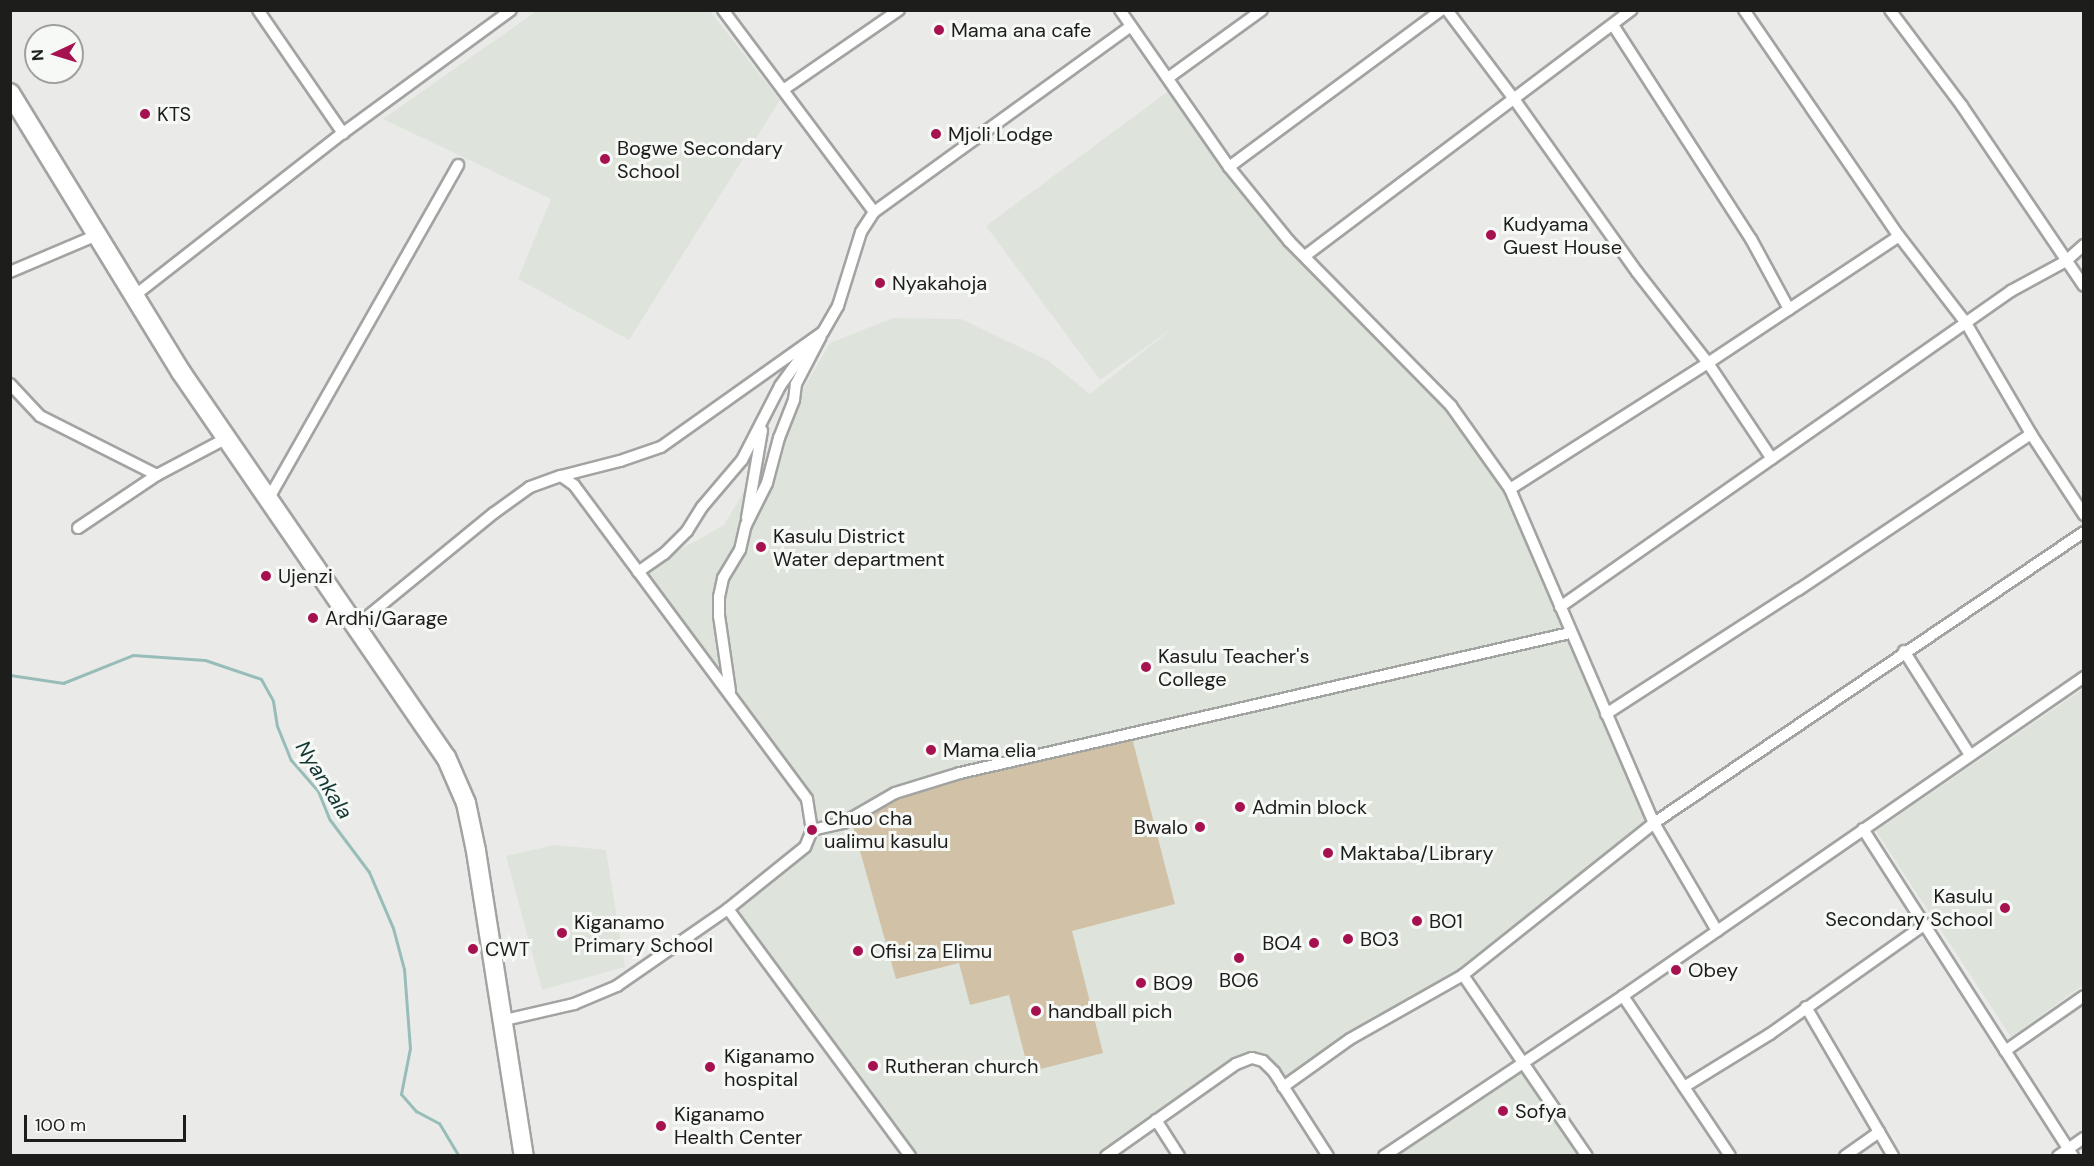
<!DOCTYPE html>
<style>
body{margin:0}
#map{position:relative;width:2094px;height:1166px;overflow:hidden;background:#eaebe9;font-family:"DM Sans",sans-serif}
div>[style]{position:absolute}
.built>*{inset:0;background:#dee4db}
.green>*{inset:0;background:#d1c2a7}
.stream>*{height:3px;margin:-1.5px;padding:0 1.5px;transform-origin:1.5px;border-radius:1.5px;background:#98bdb8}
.roads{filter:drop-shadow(2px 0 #a2a4a1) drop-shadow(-2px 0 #a2a4a1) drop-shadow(0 2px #a2a4a1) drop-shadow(0 -2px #a2a4a1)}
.street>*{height:10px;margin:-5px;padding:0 5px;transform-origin:5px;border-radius:5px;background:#fff}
.highway>*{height:18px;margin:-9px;padding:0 9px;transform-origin:9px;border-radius:9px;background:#fff}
.dots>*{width:16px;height:16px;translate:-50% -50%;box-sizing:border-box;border:3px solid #f7f9f6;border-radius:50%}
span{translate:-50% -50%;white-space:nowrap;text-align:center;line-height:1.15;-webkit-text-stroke:6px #f7f9f6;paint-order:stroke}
.poi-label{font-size:20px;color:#1d1d1c}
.left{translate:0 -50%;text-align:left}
.right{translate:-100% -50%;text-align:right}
.water-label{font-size:21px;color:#123733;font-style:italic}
.frame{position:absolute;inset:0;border:12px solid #1d1d1c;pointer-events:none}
.north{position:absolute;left:24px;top:24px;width:60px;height:60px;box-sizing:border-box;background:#f7f9f6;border:2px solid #a0a19f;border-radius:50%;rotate:266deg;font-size:16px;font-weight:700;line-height:24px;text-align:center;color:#1d1d1c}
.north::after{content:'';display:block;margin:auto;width:21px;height:27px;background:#a5124f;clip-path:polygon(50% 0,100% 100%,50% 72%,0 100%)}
.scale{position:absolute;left:24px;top:1115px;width:162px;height:27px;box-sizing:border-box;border:3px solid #1d1d1c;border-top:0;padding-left:8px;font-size:18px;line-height:21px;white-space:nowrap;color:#1d1d1c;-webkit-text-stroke:4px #f7f9f6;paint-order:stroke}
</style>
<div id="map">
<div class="built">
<i style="clip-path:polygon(538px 10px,710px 11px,780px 100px,629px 340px,518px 279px,551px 199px,383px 119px)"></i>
<i style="clip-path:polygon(1174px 87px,1288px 240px,1451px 407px,1510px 490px,1654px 824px,1463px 976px,1350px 1040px,1283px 1088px,1274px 1074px,1252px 1060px,1108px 1155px,909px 1155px,728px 910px,805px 848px,811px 831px,807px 800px,638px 573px,724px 525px,830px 343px,893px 318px,961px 319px,1049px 361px,1090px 394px,1174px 327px,1100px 380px,986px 226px)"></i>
<i style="clip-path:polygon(2083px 689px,2083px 985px,2011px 1037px,1876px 831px)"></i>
<i style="clip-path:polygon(555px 845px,606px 850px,625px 967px,542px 990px,506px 856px)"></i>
<i style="clip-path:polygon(1520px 1066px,1583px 1156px,1388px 1156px)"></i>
</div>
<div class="green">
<i style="clip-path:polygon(1131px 734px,1175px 904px,1072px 931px,1103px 1053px,1029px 1072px,1009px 995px,970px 1005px,959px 963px,896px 979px,851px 819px,890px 796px)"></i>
</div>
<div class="stream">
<i style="left:10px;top:675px;width:54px;rotate:8.6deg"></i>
<i style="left:63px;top:683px;width:75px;rotate:-21.8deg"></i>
<i style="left:133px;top:655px;width:72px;rotate:4deg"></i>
<i style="left:205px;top:660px;width:59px;rotate:18.7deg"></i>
<i style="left:261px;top:679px;width:25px;rotate:61deg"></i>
<i style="left:273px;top:701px;width:25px;rotate:81deg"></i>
<i style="left:277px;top:726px;width:37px;rotate:68deg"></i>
<i style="left:291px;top:760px;width:41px;rotate:48.9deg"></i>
<i style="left:318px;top:791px;width:31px;rotate:68deg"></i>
<i style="left:330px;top:820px;width:65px;rotate:53.1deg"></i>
<i style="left:369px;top:872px;width:61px;rotate:66.8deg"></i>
<i style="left:393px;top:928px;width:42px;rotate:75deg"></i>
<i style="left:404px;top:969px;width:79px;rotate:85.7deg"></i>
<i style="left:410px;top:1048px;width:47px;rotate:101.1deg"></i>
<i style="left:401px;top:1094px;width:23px;rotate:49deg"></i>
<i style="left:416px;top:1111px;width:26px;rotate:28deg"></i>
<i style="left:439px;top:1123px;width:39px;rotate:59deg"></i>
</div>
<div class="roads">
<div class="street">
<i style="left:258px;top:10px;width:150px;rotate:55.4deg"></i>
<i style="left:723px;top:10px;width:252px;rotate:53.2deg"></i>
<i style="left:1120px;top:10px;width:191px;rotate:55.2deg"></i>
<i style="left:1229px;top:167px;width:95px;rotate:51deg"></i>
<i style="left:1289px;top:241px;width:231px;rotate:45.5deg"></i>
<i style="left:1451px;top:406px;width:102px;rotate:54.6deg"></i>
<i style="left:1510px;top:489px;width:364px;rotate:66.7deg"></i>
<i style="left:1654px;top:823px;width:125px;rotate:59.7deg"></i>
<i style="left:1447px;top:10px;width:111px;rotate:53deg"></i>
<i style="left:1514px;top:99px;width:212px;rotate:54.6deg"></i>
<i style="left:1637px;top:272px;width:115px;rotate:52deg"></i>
<i style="left:1708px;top:363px;width:115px;rotate:56.3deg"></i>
<i style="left:1744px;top:10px;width:274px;rotate:55.6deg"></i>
<i style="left:1899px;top:236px;width:110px;rotate:52.4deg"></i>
<i style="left:1966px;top:323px;width:129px;rotate:59.6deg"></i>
<i style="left:2031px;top:434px;width:97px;rotate:56.8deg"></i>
<i style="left:1890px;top:10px;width:120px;rotate:53.1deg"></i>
<i style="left:1962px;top:106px;width:217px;rotate:55.9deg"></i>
<i style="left:1613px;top:25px;width:255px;rotate:57.2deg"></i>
<i style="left:1751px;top:239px;width:80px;rotate:61.5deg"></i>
<i style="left:1168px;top:78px;width:116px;rotate:-35.9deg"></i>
<i style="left:783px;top:90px;width:141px;rotate:-34.6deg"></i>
<i style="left:1229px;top:167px;width:264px;rotate:-36.5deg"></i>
<i style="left:1305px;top:256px;width:409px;rotate:-37deg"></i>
<i style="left:10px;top:272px;width:95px;rotate:-23deg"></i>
<i style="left:134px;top:296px;width:265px;rotate:-38deg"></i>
<i style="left:343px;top:133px;width:208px;rotate:-36.2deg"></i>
<i style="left:10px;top:384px;width:44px;rotate:46.8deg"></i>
<i style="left:40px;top:416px;width:131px;rotate:26.8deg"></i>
<i style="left:561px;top:476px;width:61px;rotate:-14.3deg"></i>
<i style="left:620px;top:461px;width:43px;rotate:-18.9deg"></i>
<i style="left:661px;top:447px;width:199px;rotate:-35.4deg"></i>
<i style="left:823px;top:332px;width:30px;rotate:-60deg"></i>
<i style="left:838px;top:306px;width:77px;rotate:-72.7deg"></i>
<i style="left:861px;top:232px;width:24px;rotate:-57deg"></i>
<i style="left:874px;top:212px;width:317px;rotate:-35.9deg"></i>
<i style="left:1510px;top:489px;width:235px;rotate:-32.5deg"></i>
<i style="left:1708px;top:363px;width:229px;rotate:-33.6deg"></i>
<i style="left:269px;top:498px;width:383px;rotate:-60.4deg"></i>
<i style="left:747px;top:518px;width:89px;rotate:-80.3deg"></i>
<i style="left:78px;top:528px;width:95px;rotate:-33.9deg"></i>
<i style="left:157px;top:475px;width:79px;rotate:-27.9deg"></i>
<i style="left:638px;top:572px;width:32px;rotate:-35deg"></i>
<i style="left:664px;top:554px;width:33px;rotate:-45deg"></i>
<i style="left:687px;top:531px;width:28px;rotate:-58deg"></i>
<i style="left:702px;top:507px;width:62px;rotate:-49.6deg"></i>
<i style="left:742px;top:460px;width:83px;rotate:-62.8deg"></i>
<i style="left:780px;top:386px;width:32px;rotate:-54deg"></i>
<i style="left:799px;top:360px;width:16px;rotate:-40deg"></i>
<i style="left:1560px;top:607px;width:551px;rotate:-35.02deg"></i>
<i style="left:2011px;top:291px;width:63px;rotate:-28.6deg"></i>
<i style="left:2066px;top:261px;width:24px;rotate:-42deg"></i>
<i style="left:357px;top:625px;width:177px;rotate:-39.3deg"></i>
<i style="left:494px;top:513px;width:44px;rotate:-35.8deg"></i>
<i style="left:530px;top:487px;width:33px;rotate:-20deg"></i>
<i style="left:561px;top:476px;width:16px;rotate:35deg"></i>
<i style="left:574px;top:485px;width:391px;rotate:53.4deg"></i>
<i style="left:807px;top:799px;width:31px;rotate:81deg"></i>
<i style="left:812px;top:830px;width:18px;rotate:112deg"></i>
<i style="left:805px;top:847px;width:99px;rotate:141.2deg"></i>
<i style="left:728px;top:909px;width:135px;rotate:145.3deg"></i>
<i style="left:617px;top:986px;width:47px;rotate:157.3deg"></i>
<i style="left:574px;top:1004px;width:71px;rotate:166.9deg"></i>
<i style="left:1904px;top:651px;width:123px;rotate:57.6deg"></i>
<i style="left:730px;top:691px;width:76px;rotate:-98.3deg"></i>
<i style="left:719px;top:616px;width:19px;rotate:-90deg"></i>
<i style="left:719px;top:597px;width:19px;rotate:-78deg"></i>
<i style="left:723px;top:578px;width:33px;rotate:-59deg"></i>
<i style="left:740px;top:550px;width:26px;rotate:-77deg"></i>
<i style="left:746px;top:525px;width:47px;rotate:-63.4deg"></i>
<i style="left:767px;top:483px;width:47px;rotate:-75.1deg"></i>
<i style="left:779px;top:438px;width:41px;rotate:-68.5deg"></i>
<i style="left:794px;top:400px;width:16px;rotate:-83deg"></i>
<i style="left:796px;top:384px;width:54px;rotate:-62.5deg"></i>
<i style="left:1606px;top:714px;width:229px;rotate:-32.9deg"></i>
<i style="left:1798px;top:590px;width:280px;rotate:-33.8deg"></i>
<i style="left:1863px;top:829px;width:389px;rotate:57.3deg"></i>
<i style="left:812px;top:830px;width:32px;rotate:-13deg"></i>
<i style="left:843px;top:823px;width:60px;rotate:-30deg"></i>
<i style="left:895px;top:793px;width:68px;rotate:-17.1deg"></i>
<i style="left:960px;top:773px;width:626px;rotate:-12.93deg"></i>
<i style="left:728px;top:909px;width:307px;rotate:53.6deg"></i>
<i style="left:1463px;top:975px;width:219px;rotate:55.6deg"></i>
<i style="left:1623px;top:996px;width:192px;rotate:56.2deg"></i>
<i style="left:1806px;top:1007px;width:173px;rotate:59.7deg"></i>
<i style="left:2005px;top:1051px;width:96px;rotate:-34.8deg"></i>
<i style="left:1283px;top:1087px;width:82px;rotate:-35.6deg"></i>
<i style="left:1350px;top:1039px;width:130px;rotate:-29.5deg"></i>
<i style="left:1463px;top:975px;width:244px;rotate:-38.5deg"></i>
<i style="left:1654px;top:823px;width:519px;rotate:-34.09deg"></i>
<i style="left:1684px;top:1087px;width:101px;rotate:-31.6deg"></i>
<i style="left:1770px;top:1034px;width:189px;rotate:-35.3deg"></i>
<i style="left:1156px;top:1120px;width:43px;rotate:57.4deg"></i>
<i style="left:1106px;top:1156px;width:159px;rotate:-35.3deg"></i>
<i style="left:1236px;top:1064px;width:17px;rotate:-21deg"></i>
<i style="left:1252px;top:1058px;width:11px;rotate:15deg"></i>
<i style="left:1263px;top:1061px;width:16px;rotate:45deg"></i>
<i style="left:1274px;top:1072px;width:100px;rotate:57.3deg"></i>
<i style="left:1384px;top:1156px;width:288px;rotate:-33.8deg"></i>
<i style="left:1623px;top:996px;width:561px;rotate:-34.68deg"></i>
<i style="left:1845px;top:1156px;width:42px;rotate:-35.2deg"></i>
<i style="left:2058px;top:1156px;width:32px;rotate:-35deg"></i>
</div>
<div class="highway">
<i style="left:10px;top:93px;width:327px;rotate:58.5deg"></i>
<i style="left:181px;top:372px;width:467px;rotate:55.5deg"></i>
<i style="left:446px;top:757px;width:50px;rotate:66.5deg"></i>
<i style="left:466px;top:803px;width:49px;rotate:78.2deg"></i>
<i style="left:476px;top:851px;width:309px;rotate:81.1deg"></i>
</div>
</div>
<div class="dots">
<i style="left:939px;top:30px;background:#a5124f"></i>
<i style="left:145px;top:114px;background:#a5124f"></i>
<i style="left:936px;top:134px;background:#a5124f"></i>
<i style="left:605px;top:159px;background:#a5124f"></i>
<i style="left:1491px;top:235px;background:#a5124f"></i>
<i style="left:880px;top:283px;background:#a5124f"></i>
<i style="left:761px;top:547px;background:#a5124f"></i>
<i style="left:266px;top:576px;background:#a5124f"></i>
<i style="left:313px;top:618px;background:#a5124f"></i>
<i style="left:1146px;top:667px;background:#a5124f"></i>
<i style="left:931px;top:750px;background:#a5124f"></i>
<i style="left:1240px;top:807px;background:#a5124f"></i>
<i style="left:1200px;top:827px;background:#a5124f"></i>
<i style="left:812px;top:830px;background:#a5124f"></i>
<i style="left:1328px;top:853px;background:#a5124f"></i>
<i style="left:2005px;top:908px;background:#a5124f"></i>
<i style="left:1417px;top:921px;background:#a5124f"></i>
<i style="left:562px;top:933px;background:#a5124f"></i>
<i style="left:1348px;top:939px;background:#a5124f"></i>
<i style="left:1314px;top:943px;background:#a5124f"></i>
<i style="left:473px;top:949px;background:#a5124f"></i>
<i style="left:858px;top:951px;background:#a5124f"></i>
<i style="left:1239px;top:958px;background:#a5124f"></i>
<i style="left:1676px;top:970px;background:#a5124f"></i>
<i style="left:1141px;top:983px;background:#a5124f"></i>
<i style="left:1036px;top:1011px;background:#a5124f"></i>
<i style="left:873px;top:1066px;background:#a5124f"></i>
<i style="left:710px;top:1067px;background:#a5124f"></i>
<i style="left:1503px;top:1111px;background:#a5124f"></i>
<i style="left:661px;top:1126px;background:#a5124f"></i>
</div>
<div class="poi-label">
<span class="left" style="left:951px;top:30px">Mama ana cafe</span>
<span class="left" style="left:157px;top:114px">KTS</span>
<span class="left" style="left:948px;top:134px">Mjoli Lodge</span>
<span class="left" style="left:617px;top:160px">Bogwe Secondary<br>School</span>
<span class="left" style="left:1503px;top:236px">Kudyama<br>Guest House</span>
<span class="left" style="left:892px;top:283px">Nyakahoja</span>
<span class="left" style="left:773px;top:548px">Kasulu District<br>Water department</span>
<span class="left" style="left:278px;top:576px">Ujenzi</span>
<span class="left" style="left:325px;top:618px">Ardhi/Garage</span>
<span class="left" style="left:1158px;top:668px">Kasulu Teacher's<br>College</span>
<span class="left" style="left:943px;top:750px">Mama elia</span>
<span class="left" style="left:1252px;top:807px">Admin block</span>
<span class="left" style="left:824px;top:830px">Chuo cha<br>ualimu kasulu</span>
<span class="right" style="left:1188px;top:827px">Bwalo</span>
<span class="left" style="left:1340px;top:853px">Maktaba/Library</span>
<span class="right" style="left:1993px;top:908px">Kasulu<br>Secondary School</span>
<span class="left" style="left:1429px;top:921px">BO1</span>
<span class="left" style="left:574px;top:934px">Kiganamo<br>Primary School</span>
<span class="left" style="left:1360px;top:939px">BO3</span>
<span class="right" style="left:1302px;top:943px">BO4</span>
<span class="left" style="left:485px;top:949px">CWT</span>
<span class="left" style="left:870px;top:951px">Ofisi za Elimu</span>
<span class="left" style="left:1688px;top:970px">Obey</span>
<span style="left:1239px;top:980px">BO6</span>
<span class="left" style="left:1153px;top:983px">BO9</span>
<span class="left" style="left:1048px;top:1011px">handball pich</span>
<span class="left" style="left:724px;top:1068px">Kiganamo<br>hospital</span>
<span class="left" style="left:885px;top:1066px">Rutheran church</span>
<span class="left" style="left:1515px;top:1111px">Sofya</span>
<span class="left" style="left:674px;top:1126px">Kiganamo<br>Health Center</span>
</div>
<div class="water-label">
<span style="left:324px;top:780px;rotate:58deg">Nyankala</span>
</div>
<div class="frame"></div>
<div class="north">N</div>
<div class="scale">100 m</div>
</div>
